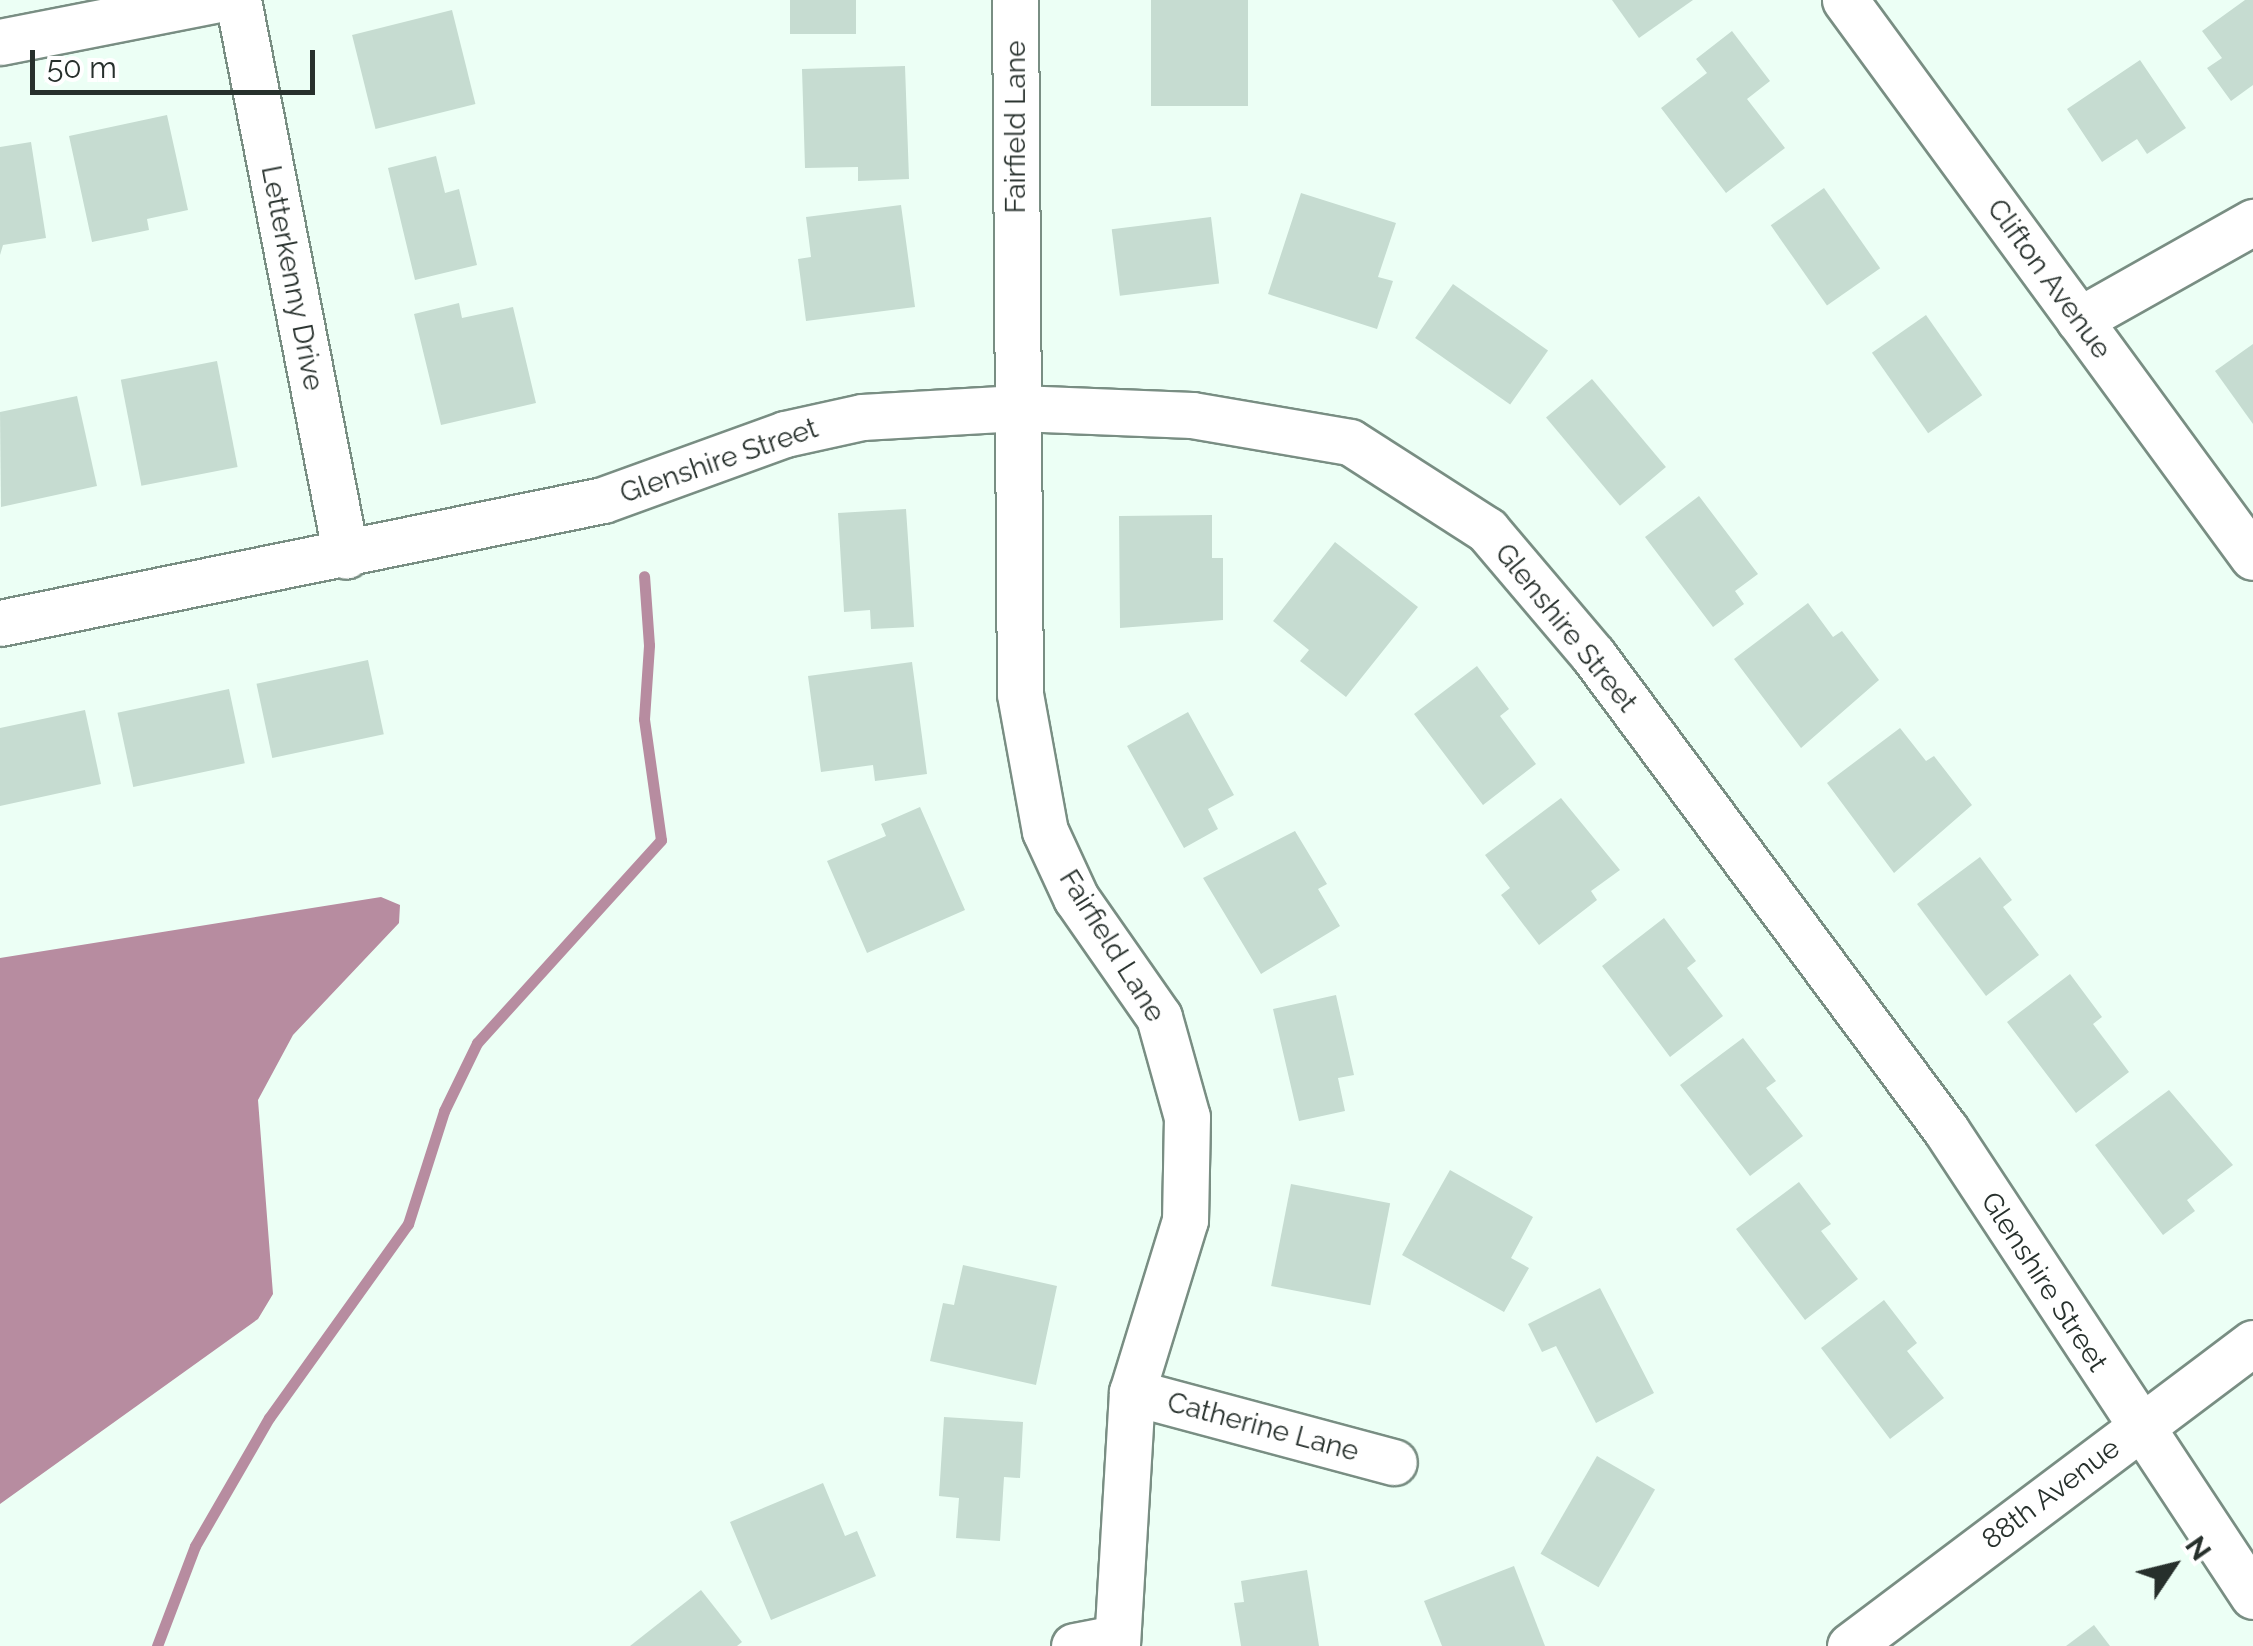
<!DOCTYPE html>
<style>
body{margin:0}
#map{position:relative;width:2253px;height:1646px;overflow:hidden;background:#ecfff5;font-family:Raleway,sans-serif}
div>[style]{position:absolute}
.water>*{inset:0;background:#b78ca0}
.stream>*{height:11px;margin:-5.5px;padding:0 5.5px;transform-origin:5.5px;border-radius:5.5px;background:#b78ca0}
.building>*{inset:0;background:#c6dcd1;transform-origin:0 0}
.roads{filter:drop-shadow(2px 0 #798e83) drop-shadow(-2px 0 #798e83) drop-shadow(0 2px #798e83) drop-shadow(0 -2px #798e83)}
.minor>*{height:45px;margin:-22.5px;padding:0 22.5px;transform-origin:22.5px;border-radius:22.5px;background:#fff}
span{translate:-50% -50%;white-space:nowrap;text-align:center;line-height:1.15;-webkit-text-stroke:9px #fff;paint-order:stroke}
.street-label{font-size:28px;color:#27302c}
.north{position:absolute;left:2123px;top:1516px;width:100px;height:100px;-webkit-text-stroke:8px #fff;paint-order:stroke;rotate:55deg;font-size:28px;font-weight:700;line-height:40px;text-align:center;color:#27302c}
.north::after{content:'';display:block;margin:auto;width:35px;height:45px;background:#27302c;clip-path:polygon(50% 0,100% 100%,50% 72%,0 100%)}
.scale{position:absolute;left:30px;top:50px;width:285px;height:45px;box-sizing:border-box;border:5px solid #27302c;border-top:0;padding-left:12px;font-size:30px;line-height:35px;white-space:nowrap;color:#27302c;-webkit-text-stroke:8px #fff;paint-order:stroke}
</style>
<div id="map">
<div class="water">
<i style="clip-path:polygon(381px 897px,400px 905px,399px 923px,293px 1035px,258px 1100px,273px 1294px,258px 1319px,0 1504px,0 958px)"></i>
</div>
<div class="stream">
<i style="left:157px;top:1646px;width:107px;rotate:-69.2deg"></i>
<i style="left:195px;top:1546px;width:148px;rotate:-60deg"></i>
<i style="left:269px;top:1418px;width:239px;rotate:-54.4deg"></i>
<i style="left:408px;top:1224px;width:119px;rotate:-72.3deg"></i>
<i style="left:444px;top:1111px;width:76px;rotate:-64.1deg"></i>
<i style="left:477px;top:1043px;width:274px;rotate:-47.8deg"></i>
<i style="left:661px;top:840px;width:122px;rotate:-98deg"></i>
<i style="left:644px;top:719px;width:74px;rotate:-86.1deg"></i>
<i style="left:649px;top:645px;width:69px;rotate:-94.1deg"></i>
</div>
<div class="building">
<i style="left:790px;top:0;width:66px;height:34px"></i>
<i style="left:1151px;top:0;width:97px;height:106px"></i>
<i style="clip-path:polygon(1612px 0,1693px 0,1639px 38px)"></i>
<i style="clip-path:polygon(2245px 0,2253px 0,2253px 85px,2231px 101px,2207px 68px,2222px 58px,2202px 31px)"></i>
<i style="left:452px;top:10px;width:97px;height:103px;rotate:76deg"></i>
<i style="clip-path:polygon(1732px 31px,1770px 81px,1747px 99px,1785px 148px,1726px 193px,1661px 108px,1707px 73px,1696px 59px)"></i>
<i style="clip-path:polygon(2140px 60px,2186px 128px,2147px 154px,2137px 139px,2102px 162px,2067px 109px)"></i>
<i style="clip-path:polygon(905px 66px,909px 179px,858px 181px,858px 167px,805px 168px,802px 69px)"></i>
<i style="clip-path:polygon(167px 115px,188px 210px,147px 219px,149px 230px,92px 242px,69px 136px)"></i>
<i style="clip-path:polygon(31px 142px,46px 238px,3px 245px,0 255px,0 147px)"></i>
<i style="clip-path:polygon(436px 156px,445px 193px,459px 189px,477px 265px,415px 280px,388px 168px)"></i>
<i style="left:1824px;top:188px;width:98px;height:65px;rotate:55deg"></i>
<i style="clip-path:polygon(1301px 193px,1396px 223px,1378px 277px,1393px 281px,1377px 329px,1268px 294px)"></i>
<i style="clip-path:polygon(901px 205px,915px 307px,806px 321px,798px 259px,811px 257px,806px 217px)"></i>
<i style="left:1211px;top:217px;width:67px;height:100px;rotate:83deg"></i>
<i style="left:1453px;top:284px;width:116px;height:66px;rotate:35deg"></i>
<i style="clip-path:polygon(459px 303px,462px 318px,513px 307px,536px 403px,441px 425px,414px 314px)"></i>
<i style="left:1926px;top:315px;width:98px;height:66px;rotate:55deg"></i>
<i style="clip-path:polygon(2253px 344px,2253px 424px,2215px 371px)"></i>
<i style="left:217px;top:361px;width:108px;height:98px;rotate:79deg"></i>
<i style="left:1592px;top:379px;width:115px;height:60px;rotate:50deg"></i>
<i style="clip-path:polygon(77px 396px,97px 486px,1px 507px,0 412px)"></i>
<i style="clip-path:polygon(1699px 496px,1758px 574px,1735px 591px,1744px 604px,1713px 627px,1645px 537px)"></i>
<i style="clip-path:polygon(906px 509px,914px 627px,871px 629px,870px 610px,844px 612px,838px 513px)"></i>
<i style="clip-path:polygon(1212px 515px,1212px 558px,1223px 558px,1223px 620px,1120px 628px,1119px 516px)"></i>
<i style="clip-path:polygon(1335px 542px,1418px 607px,1346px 697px,1300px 661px,1309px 650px,1273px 621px)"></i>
<i style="clip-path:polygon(1808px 603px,1833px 637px,1842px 631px,1879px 680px,1801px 748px,1734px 659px)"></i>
<i style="left:368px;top:660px;width:76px;height:114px;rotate:78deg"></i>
<i style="clip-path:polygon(912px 662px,927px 774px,875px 781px,873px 765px,821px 772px,808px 676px)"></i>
<i style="clip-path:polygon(1477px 666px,1509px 709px,1500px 716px,1536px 764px,1483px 805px,1414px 714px)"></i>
<i style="left:229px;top:689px;width:76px;height:114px;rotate:78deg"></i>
<i style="clip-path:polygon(85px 710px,101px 784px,0 806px,0 728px)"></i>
<i style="clip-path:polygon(1188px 712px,1234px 795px,1208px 809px,1218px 829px,1184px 848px,1127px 746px)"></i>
<i style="clip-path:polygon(1900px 728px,1926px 761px,1934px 756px,1972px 805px,1894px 873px,1827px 783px)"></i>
<i style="clip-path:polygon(1561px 798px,1620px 870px,1591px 891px,1597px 900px,1539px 945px,1501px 895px,1510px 888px,1485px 855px)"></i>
<i style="clip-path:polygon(920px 807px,965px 910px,867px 953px,827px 861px,886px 836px,881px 824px)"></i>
<i style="clip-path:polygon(1295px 831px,1327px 884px,1318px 889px,1340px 926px,1261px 974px,1203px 878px)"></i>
<i style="clip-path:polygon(1980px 857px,2012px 900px,2003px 907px,2039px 955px,1986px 996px,1917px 904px)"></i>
<i style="clip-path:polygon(1664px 918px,1696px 961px,1687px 968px,1723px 1016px,1670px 1057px,1602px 966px)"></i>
<i style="clip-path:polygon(2070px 974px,2102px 1017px,2093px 1024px,2129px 1072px,2076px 1113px,2007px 1022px)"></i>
<i style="clip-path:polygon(1336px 995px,1354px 1075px,1338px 1078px,1345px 1111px,1299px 1121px,1273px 1009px)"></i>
<i style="clip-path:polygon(1743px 1038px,1776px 1081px,1766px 1088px,1803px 1136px,1750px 1176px,1680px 1085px)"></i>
<i style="clip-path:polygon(2169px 1090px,2233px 1165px,2187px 1200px,2195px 1211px,2163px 1235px,2095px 1145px)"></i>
<i style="clip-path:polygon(1450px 1170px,1533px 1217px,1511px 1258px,1529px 1268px,1504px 1312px,1402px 1255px)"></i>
<i style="clip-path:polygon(1799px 1182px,1831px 1224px,1821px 1231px,1858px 1279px,1805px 1320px,1736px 1229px)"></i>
<i style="left:1291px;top:1184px;width:101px;height:104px;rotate:11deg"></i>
<i style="clip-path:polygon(963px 1265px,1057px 1286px,1036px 1385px,930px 1361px,943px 1303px,954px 1305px)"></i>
<i style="clip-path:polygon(1600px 1288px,1654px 1393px,1596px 1423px,1556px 1346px,1542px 1352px,1528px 1324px)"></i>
<i style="clip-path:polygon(1884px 1300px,1917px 1343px,1907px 1351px,1944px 1398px,1890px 1439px,1821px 1348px)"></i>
<i style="clip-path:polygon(944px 1417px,1023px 1422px,1020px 1478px,1004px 1477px,1000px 1541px,956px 1538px,959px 1498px,939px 1496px)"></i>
<i style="left:1597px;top:1456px;width:67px;height:113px;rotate:30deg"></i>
<i style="clip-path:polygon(823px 1483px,845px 1536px,857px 1531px,876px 1576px,771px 1620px,730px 1522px)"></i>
<i style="clip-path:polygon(1514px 1566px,1545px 1646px,1442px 1646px,1424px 1601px)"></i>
<i style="clip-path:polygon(1307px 1570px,1319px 1646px,1241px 1646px,1234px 1603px,1244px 1602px,1241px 1581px)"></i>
<i style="clip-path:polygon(701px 1590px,742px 1642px,737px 1646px,630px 1646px)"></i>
<i style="clip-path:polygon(2094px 1625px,2110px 1646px,2066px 1646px)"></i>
</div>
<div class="roads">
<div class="minor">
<i style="left:238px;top:0;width:566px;rotate:79.01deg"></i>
<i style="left:1015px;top:0;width:694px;rotate:89.59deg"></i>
<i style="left:1020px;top:694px;width:139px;rotate:79.7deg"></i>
<i style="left:1045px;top:831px;width:74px;rotate:65.2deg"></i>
<i style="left:1076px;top:898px;width:145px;rotate:55.1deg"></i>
<i style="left:1159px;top:1017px;width:104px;rotate:74.4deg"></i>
<i style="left:1187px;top:1117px;width:103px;rotate:91.1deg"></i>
<i style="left:1185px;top:1220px;width:180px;rotate:107.1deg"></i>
<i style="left:1132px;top:1392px;width:254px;rotate:93.4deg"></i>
<i style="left:1845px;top:0;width:690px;rotate:53.78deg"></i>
<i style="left:0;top:42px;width:219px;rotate:-11.1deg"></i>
<i style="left:2079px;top:320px;width:200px;rotate:-29.4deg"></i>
<i style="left:0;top:623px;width:615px;rotate:-11.53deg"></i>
<i style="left:603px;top:500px;width:194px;rotate:-19.9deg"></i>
<i style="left:785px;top:434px;width:79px;rotate:-12.4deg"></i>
<i style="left:862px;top:417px;width:156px;rotate:-3.3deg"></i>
<i style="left:1018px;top:408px;width:174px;rotate:2.3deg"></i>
<i style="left:1192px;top:415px;width:160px;rotate:9.7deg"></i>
<i style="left:1350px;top:442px;width:163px;rotate:32.7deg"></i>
<i style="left:1487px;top:530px;width:164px;rotate:49.7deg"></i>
<i style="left:1593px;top:655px;width:592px;rotate:53.38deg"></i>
<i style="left:1946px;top:1130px;width:558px;rotate:56.62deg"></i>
<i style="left:1132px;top:1392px;width:271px;rotate:15deg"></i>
<i style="left:1074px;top:1646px;width:42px;rotate:-11deg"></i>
<i style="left:1850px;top:1646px;width:504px;rotate:-36.94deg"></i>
</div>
</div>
<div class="street-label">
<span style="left:1016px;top:127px;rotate:-90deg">Fairfield Lane</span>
<span style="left:292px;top:278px;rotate:79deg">Letterkenny Drive</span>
<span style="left:2049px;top:279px;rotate:54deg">Clifton Avenue</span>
<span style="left:719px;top:461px;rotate:-19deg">Glenshire Street</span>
<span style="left:1566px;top:628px;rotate:51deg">Glenshire Street</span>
<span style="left:1112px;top:946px;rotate:58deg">Fairfield Lane</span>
<span style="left:2044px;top:1282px;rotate:57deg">Glenshire Street</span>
<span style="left:1263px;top:1427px;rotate:15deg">Catherine Lane</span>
<span style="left:2051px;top:1494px;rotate:-37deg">88th Avenue</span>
</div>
<div class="north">N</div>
<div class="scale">50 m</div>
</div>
